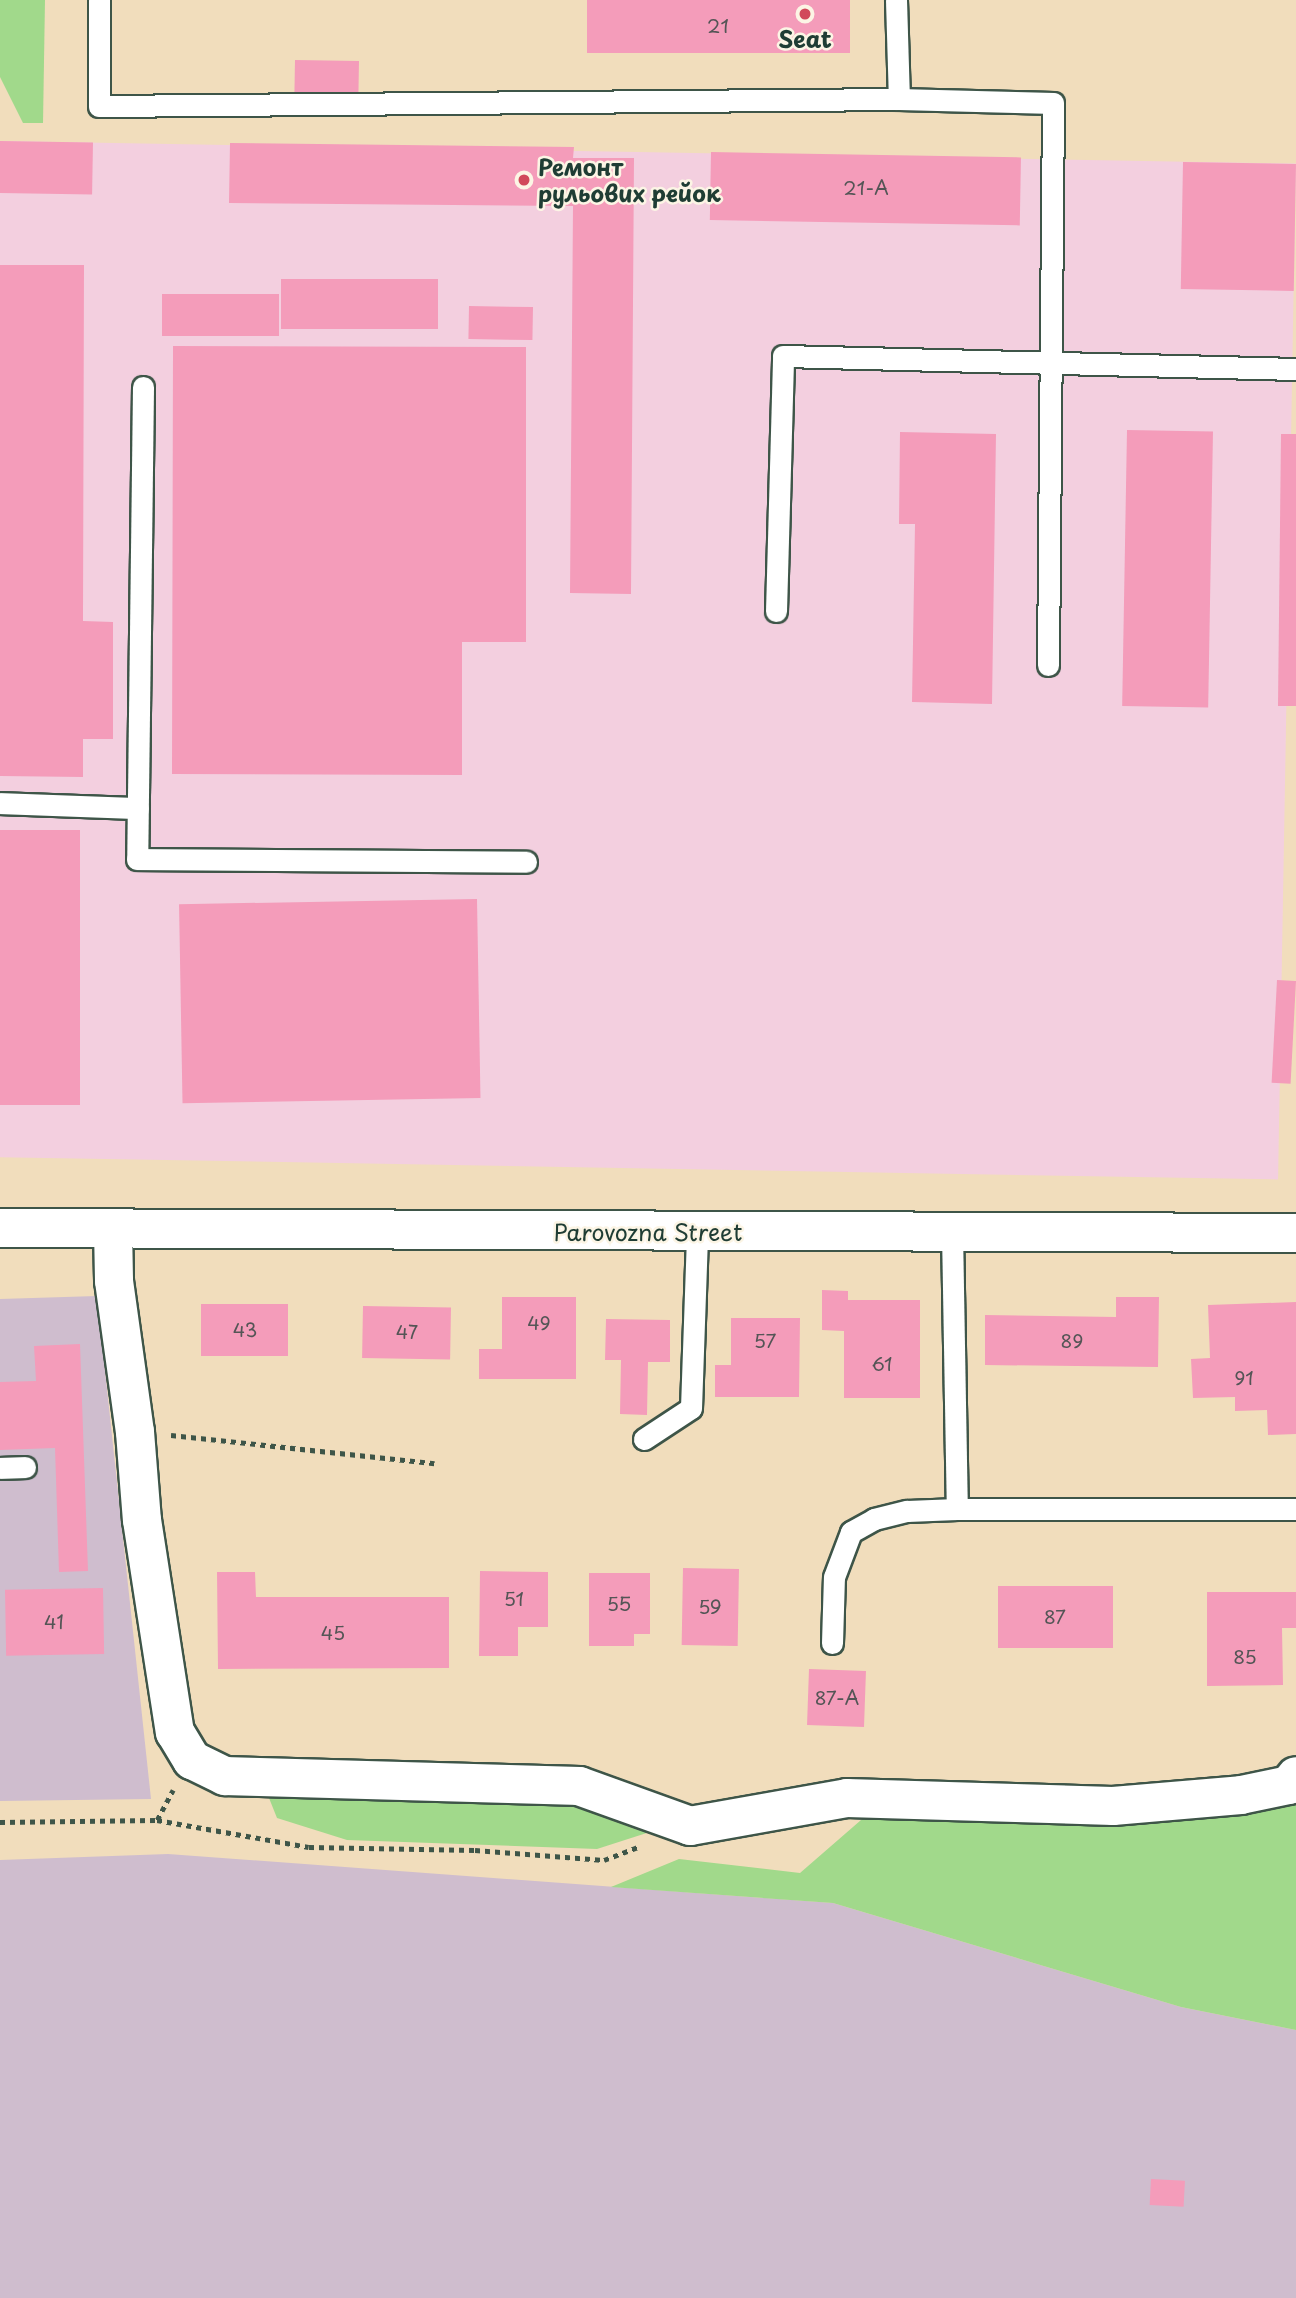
<!DOCTYPE html>
<meta charset="utf-8">
<style>
body{margin:0}
#map{position:relative;width:1296px;height:2298px;overflow:hidden;background:#f1ddbc;font-family:"Playpen Sans",sans-serif}
div>[style]{position:absolute}
.built>*{inset:0;background:#f3cfdf;transform-origin:0 0}
.industrial>*{inset:0;background:#cfbdce}
.green>*{inset:0;background:#a1d98b}
.building>*{inset:0;background:#f49cba;transform-origin:0 0}
.path>*{height:4.5px;margin-top:-2.25px;transform-origin:0;background:repeating-linear-gradient(90deg,#3e5548 0 5px,transparent 0 10px)}
.roads{filter:drop-shadow(2px 0 #3e5548) drop-shadow(-2px 0 #3e5548) drop-shadow(0 2px #3e5548) drop-shadow(0 -2px #3e5548)}
.lane>*{height:21px;margin:-10.5px;padding:0 10.5px;transform-origin:10.5px;border-radius:10.5px;background:#fff}
.street>*{height:38px;margin:-19px;padding:0 19px;transform-origin:19px;border-radius:19px;background:#fff}
.secondary>*{height:38px;margin:-19px;padding:0 19px;transform-origin:19px;border-radius:19px;background:#fff}
.dots>*{width:19px;height:19px;translate:-50% -50%;box-sizing:border-box;border:4px solid #fcf5e5;border-radius:50%}
span{translate:-50% -50%;white-space:nowrap;text-align:center;line-height:1.15;-webkit-text-stroke:5px #fcf5e5;paint-order:stroke}
.number-label{font-size:19px;color:#545556}
.number-label span{-webkit-text-stroke-width:0}
.poi-label{font-size:23px;color:#1f3d34;font-weight:700}
.left{translate:0 -50%;text-align:left}
.street-label{font-size:23px;color:#1f3d34}
</style>
<div id="map">
<div class="built">
<i style="left:0;top:141px;width:1296px;height:1016px;rotate:1deg"></i>
</div>
<div class="industrial">
<i style="clip-path:polygon(97px 1296px,151px 1799px,0 1801px,0 1299px)"></i>
<i style="clip-path:polygon(168px 1854px,833px 1903px,1181px 2007px,1296px 2030px,1296px 2298px,0 2298px,0 1860px)"></i>
</div>
<div class="green">
<i style="clip-path:polygon(0 0,45px 0,43px 123px,23px 123px,0 77px)"></i>
<i style="clip-path:polygon(1296px 1789px,1296px 2030px,1181px 2007px,833px 1903px,611px 1887px,679px 1859px,800px 1873px,876px 1807px)"></i>
<i style="clip-path:polygon(267px 1793px,568px 1799px,656px 1830px,597px 1849px,347px 1840px,277px 1818px)"></i>
</div>
<div class="building">
<i style="left:587px;top:0;width:263px;height:53px"></i>
<i style="left:295px;top:60px;width:64px;height:32px;rotate:1deg"></i>
<i style="left:0;top:141px;width:93px;height:52px;rotate:1deg"></i>
<i style="clip-path:polygon(230px 143px,574px 147px,573px 158px,634px 158px,631px 594px,570px 593px,573px 206px,229px 203px)"></i>
<i style="left:711px;top:152px;width:310px;height:68px;rotate:1deg"></i>
<i style="left:1183px;top:162px;width:113px;height:127px;rotate:1deg"></i>
<i style="clip-path:polygon(0 265px,84px 265px,83px 621px,113px 622px,113px 739px,83px 739px,83px 777px,0 776px)"></i>
<i style="left:281px;top:279px;width:157px;height:50px"></i>
<i style="left:162px;top:294px;width:117px;height:42px"></i>
<i style="left:469px;top:306px;width:64px;height:33px;rotate:1deg"></i>
<i style="clip-path:polygon(173px 346px,526px 347px,526px 642px,462px 642px,462px 775px,172px 774px)"></i>
<i style="left:1127px;top:430px;width:86px;height:276px;rotate:1deg"></i>
<i style="clip-path:polygon(900px 432px,996px 434px,992px 704px,912px 702px,915px 524px,899px 524px)"></i>
<i style="clip-path:polygon(1281px 434px,1296px 434px,1296px 706px,1278px 706px)"></i>
<i style="left:0;top:830px;width:80px;height:275px"></i>
<i style="left:477px;top:899px;width:199px;height:298px;rotate:89deg"></i>
<i style="left:1277px;top:980px;width:19px;height:103px;rotate:3deg"></i>
<i style="clip-path:polygon(822px 1290px,848px 1291px,848px 1300px,920px 1300px,920px 1398px,844px 1398px,844px 1331px,822px 1330px)"></i>
<i style="clip-path:polygon(502px 1297px,576px 1297px,576px 1379px,479px 1379px,479px 1349px,502px 1349px)"></i>
<i style="clip-path:polygon(1116px 1297px,1159px 1297px,1158px 1367px,985px 1365px,985px 1315px,1116px 1317px)"></i>
<i style="clip-path:polygon(1296px 1302px,1296px 1434px,1268px 1435px,1267px 1410px,1235px 1411px,1235px 1397px,1193px 1398px,1191px 1359px,1210px 1358px,1208px 1305px)"></i>
<i style="left:288px;top:1304px;width:52px;height:87px;rotate:90deg"></i>
<i style="left:363px;top:1306px;width:88px;height:52px;rotate:1deg"></i>
<i style="clip-path:polygon(731px 1318px,800px 1318px,799px 1397px,715px 1397px,715px 1365px,731px 1365px)"></i>
<i style="clip-path:polygon(606px 1319px,670px 1320px,670px 1362px,648px 1362px,647px 1415px,620px 1414px,621px 1360px,605px 1360px)"></i>
<i style="clip-path:polygon(80px 1344px,88px 1571px,59px 1572px,55px 1448px,0 1450px,0 1382px,36px 1381px,34px 1346px)"></i>
<i style="left:683px;top:1568px;width:56px;height:77px;rotate:1deg"></i>
<i style="clip-path:polygon(480px 1571px,548px 1572px,548px 1627px,518px 1627px,518px 1656px,479px 1656px)"></i>
<i style="clip-path:polygon(217px 1572px,255px 1572px,256px 1597px,449px 1597px,449px 1668px,218px 1669px)"></i>
<i style="clip-path:polygon(589px 1573px,650px 1573px,650px 1634px,634px 1634px,634px 1646px,589px 1646px)"></i>
<i style="left:998px;top:1586px;width:115px;height:62px"></i>
<i style="left:103px;top:1588px;width:66px;height:98px;rotate:89deg"></i>
<i style="clip-path:polygon(1207px 1592px,1296px 1592px,1296px 1628px,1282px 1628px,1283px 1685px,1207px 1686px)"></i>
<i style="left:809px;top:1669px;width:57px;height:56px;rotate:2deg"></i>
<i style="left:1151px;top:2179px;width:34px;height:26px;rotate:3deg"></i>
</div>
<div class="path">
<i style="left:171px;top:1435px;width:265px;rotate:6.1deg"></i>
<i style="left:157px;top:1820px;width:34px;rotate:-62deg"></i>
<i style="left:0;top:1822px;width:157px;rotate:-0.7deg"></i>
<i style="left:157px;top:1820px;width:154px;rotate:10.1deg"></i>
<i style="left:309px;top:1847px;width:166px;rotate:1deg"></i>
<i style="left:475px;top:1850px;width:129px;rotate:4.4deg"></i>
<i style="left:604px;top:1860px;width:36px;rotate:-21deg"></i>
</div>
<div class="roads">
<div class="lane">
<i style="left:99px;top:0;width:106px;rotate:90deg"></i>
<i style="left:99px;top:106px;width:800px;rotate:-0.5deg"></i>
<i style="left:896px;top:0;width:99px;rotate:88.3deg"></i>
<i style="left:899px;top:99px;width:154px;rotate:1.5deg"></i>
<i style="left:1053px;top:103px;width:562px;rotate:90.51deg"></i>
<i style="left:143px;top:387px;width:472px;rotate:90.7deg"></i>
<i style="left:137px;top:859px;width:389px;rotate:0.4deg"></i>
<i style="left:776px;top:611px;width:255px;rotate:-88.4deg"></i>
<i style="left:783px;top:356px;width:513px;rotate:1.45deg"></i>
<i style="left:0;top:803px;width:138px;rotate:2.1deg"></i>
<i style="left:952px;top:1231px;width:278px;rotate:89deg"></i>
<i style="left:957px;top:1509px;width:339px"></i>
<i style="left:644px;top:1439px;width:56px;rotate:-33.4deg"></i>
<i style="left:691px;top:1408px;width:176px;rotate:-88deg"></i>
<i style="left:0;top:1468px;width:25px;rotate:-2deg"></i>
<i style="left:832px;top:1643px;width:66px;rotate:-88.3deg"></i>
<i style="left:834px;top:1577px;width:48px;rotate:-69.3deg"></i>
<i style="left:851px;top:1532px;width:26px;rotate:-29deg"></i>
<i style="left:874px;top:1519px;width:34px;rotate:-14deg"></i>
<i style="left:907px;top:1511px;width:50px;rotate:-2.3deg"></i>
</div>
<div class="street">
<i style="left:113px;top:1228px;width:53px;rotate:88.9deg"></i>
<i style="left:114px;top:1281px;width:152px;rotate:82.1deg"></i>
<i style="left:135px;top:1432px;width:88px;rotate:85.5deg"></i>
<i style="left:142px;top:1520px;width:215px;rotate:81.2deg"></i>
<i style="left:175px;top:1732px;width:33px;rotate:59deg"></i>
<i style="left:192px;top:1760px;width:37px;rotate:26deg"></i>
<i style="left:225px;top:1776px;width:354px;rotate:1.6deg"></i>
<i style="left:579px;top:1786px;width:118px;rotate:19.8deg"></i>
<i style="left:690px;top:1826px;width:159px;rotate:-10.1deg"></i>
<i style="left:847px;top:1798px;width:266px;rotate:1.7deg"></i>
<i style="left:1113px;top:1806px;width:128px;rotate:-4.9deg"></i>
<i style="left:1241px;top:1795px;width:49px;rotate:-11.8deg"></i>
<i style="left:1289px;top:1785px;width:11px;rotate:-52deg"></i>
</div>
<div class="secondary">
<i style="left:0;top:1228px;width:1296px;rotate:0.22deg"></i>
</div>
</div>
<div class="dots">
<i style="left:805px;top:14px;background:#d1495b"></i>
<i style="left:524px;top:180px;background:#d1495b"></i>
</div>
<div class="number-label">
<span style="left:718px;top:26px">21</span>
<span style="left:866px;top:188px">21-А</span>
<span style="left:539px;top:1323px">49</span>
<span style="left:245px;top:1330px">43</span>
<span style="left:407px;top:1332px">47</span>
<span style="left:765px;top:1341px">57</span>
<span style="left:1072px;top:1341px">89</span>
<span style="left:882px;top:1364px">61</span>
<span style="left:1244px;top:1378px">91</span>
<span style="left:514px;top:1599px">51</span>
<span style="left:619px;top:1604px">55</span>
<span style="left:710px;top:1607px">59</span>
<span style="left:1055px;top:1617px">87</span>
<span style="left:54px;top:1622px">41</span>
<span style="left:333px;top:1633px">45</span>
<span style="left:1245px;top:1657px">85</span>
<span style="left:837px;top:1698px">87-А</span>
</div>
<div class="poi-label">
<span style="left:805px;top:39px">Seat</span>
<span class="left" style="left:538px;top:180px">Ремонт<br>рульових рейок</span>
</div>
<div class="street-label">
<span style="left:648px;top:1232px">Parovozna Street</span>
</div>
</div>
